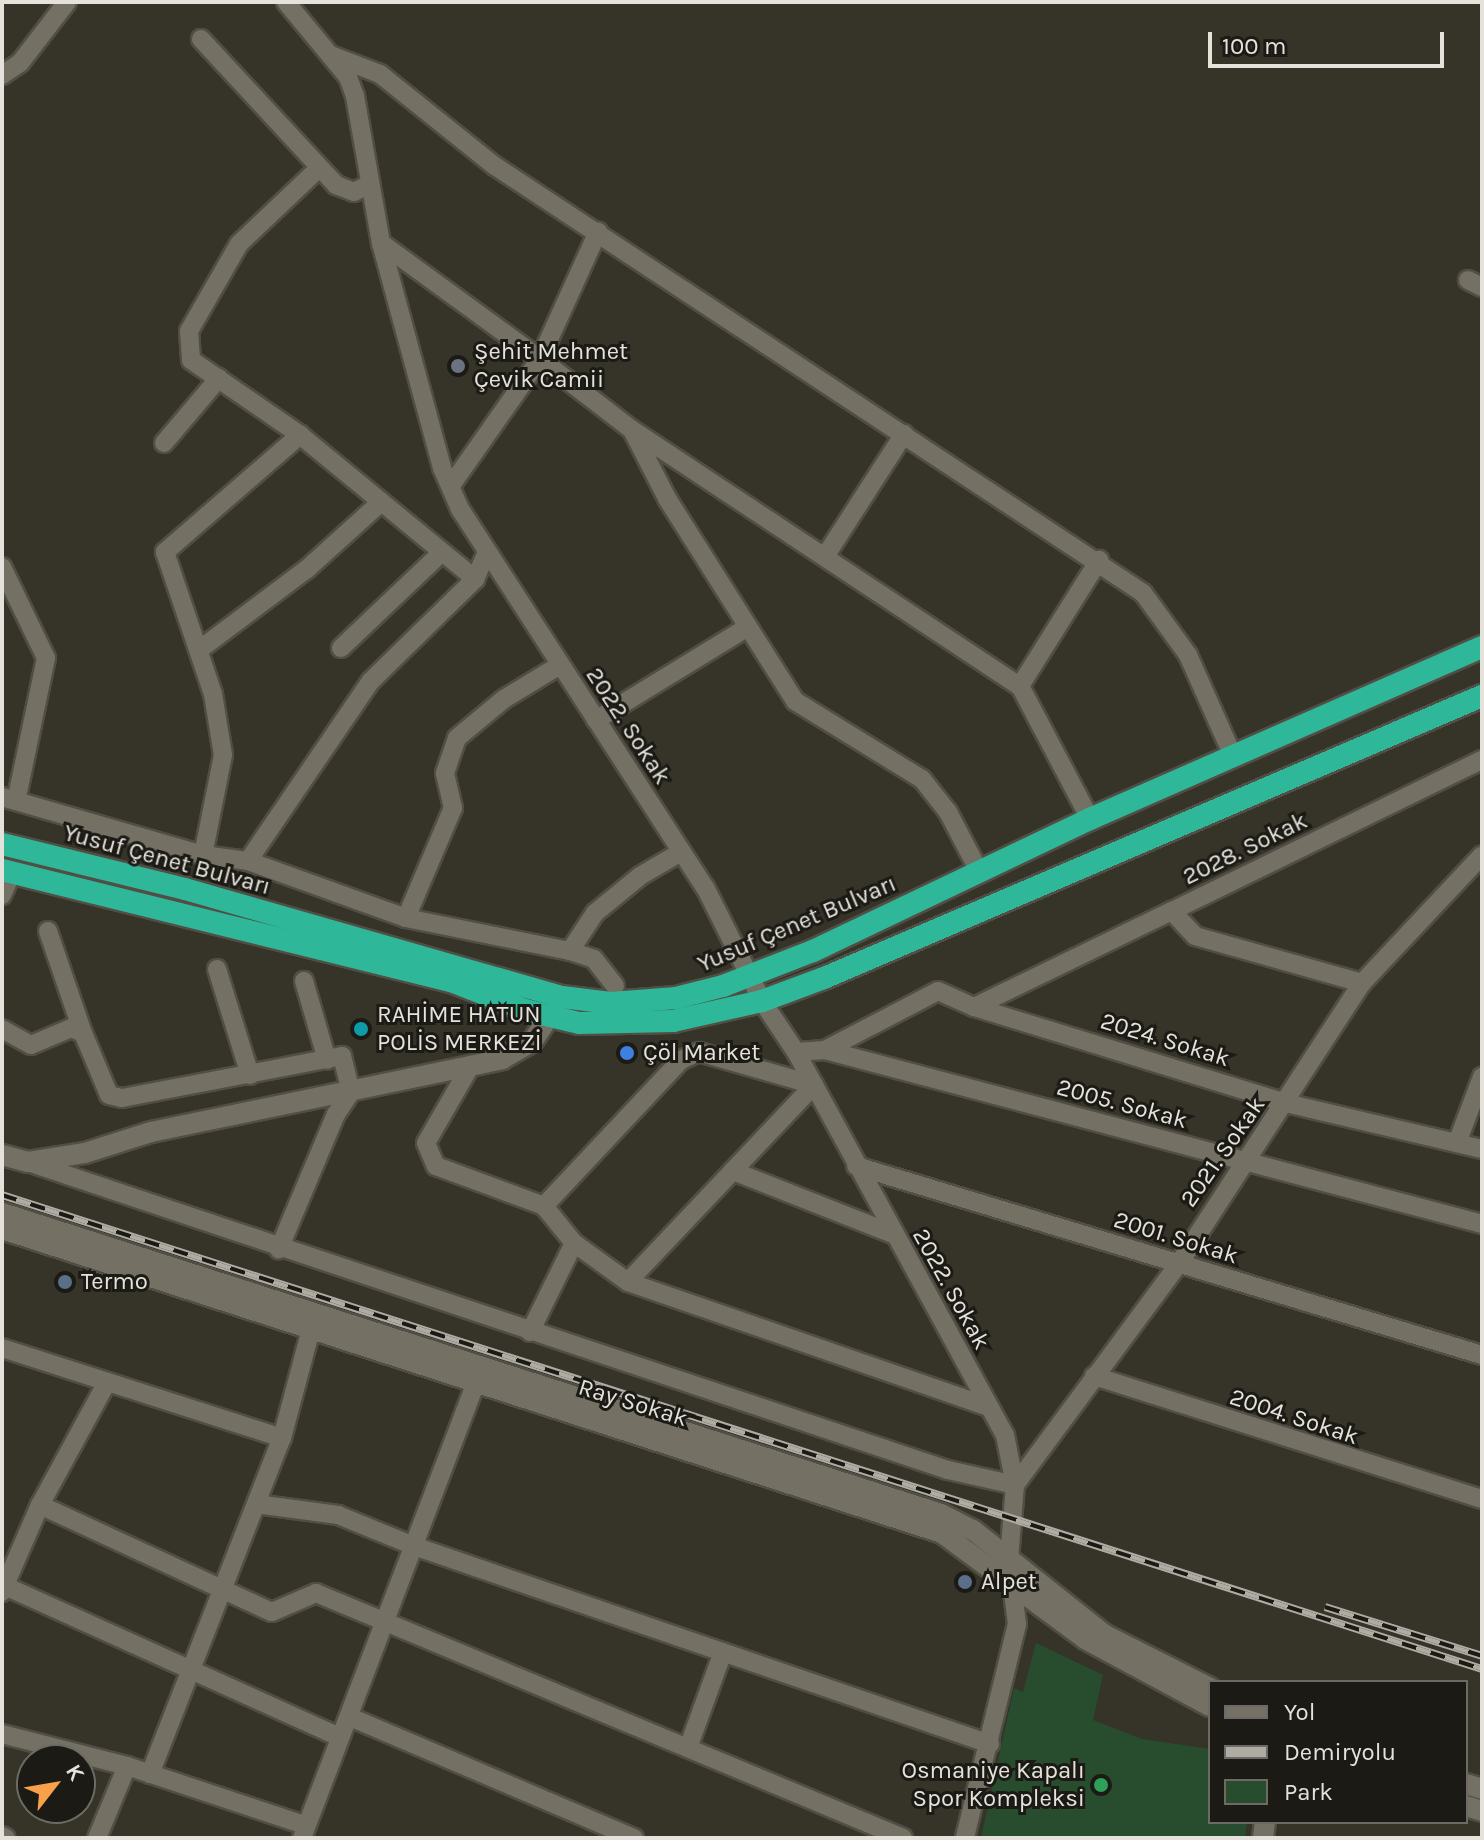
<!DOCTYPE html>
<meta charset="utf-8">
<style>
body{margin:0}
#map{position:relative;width:1484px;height:1840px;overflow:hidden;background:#363328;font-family:Karla,sans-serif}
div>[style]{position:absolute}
.green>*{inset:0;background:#274d2e}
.roads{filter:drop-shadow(2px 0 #514e45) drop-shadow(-2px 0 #514e45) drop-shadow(0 2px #514e45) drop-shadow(0 -2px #514e45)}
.minor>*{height:18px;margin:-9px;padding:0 9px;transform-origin:9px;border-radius:9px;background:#747164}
.tertiary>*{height:20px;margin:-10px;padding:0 10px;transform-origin:10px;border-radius:10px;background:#747164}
.trunk>*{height:22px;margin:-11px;padding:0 11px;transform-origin:11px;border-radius:11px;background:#2eb899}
.rail>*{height:8px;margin-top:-4px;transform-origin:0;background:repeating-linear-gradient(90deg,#1c1a15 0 15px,#afaca4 0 30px);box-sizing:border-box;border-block:2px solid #afaca4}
.dots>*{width:22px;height:22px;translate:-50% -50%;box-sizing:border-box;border:4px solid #1c1a15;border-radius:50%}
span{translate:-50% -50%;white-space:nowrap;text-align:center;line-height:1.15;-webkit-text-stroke:6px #1c1a15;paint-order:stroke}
.poi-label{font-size:24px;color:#e4e2db}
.left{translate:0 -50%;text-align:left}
.right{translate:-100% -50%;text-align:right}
.street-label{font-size:24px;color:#e4e2db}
.frame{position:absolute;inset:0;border:4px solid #e4e2db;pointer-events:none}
.legend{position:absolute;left:1208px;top:1680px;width:260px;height:144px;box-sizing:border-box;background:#1c1a15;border:2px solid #6c6a64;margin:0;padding:10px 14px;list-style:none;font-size:24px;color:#e4e2db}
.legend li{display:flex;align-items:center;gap:16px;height:40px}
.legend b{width:40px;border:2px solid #6c6a64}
.north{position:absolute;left:16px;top:1744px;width:80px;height:80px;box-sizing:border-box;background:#1c1a15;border:2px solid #6c6a64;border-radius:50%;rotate:59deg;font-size:22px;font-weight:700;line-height:32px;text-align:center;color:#e4e2db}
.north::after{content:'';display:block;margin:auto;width:28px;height:36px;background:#f8a14a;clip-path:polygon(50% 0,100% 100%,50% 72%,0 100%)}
.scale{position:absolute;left:1208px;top:32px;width:236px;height:36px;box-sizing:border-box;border:4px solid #e4e2db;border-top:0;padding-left:10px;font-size:24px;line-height:28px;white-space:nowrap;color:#e4e2db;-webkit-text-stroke:6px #1c1a15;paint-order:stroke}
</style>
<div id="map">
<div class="green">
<i style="clip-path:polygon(1036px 1643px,1103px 1675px,1093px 1720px,1142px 1739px,1210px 1749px,1210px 1822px,1247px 1822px,1245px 1838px,981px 1838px,1014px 1688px,1034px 1697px,1023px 1692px)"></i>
</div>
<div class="roads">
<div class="minor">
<i style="left:286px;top:2px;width:97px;rotate:50.4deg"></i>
<i style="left:348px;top:77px;width:20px;rotate:70deg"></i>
<i style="left:355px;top:96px;width:149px;rotate:80deg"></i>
<i style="left:381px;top:243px;width:233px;rotate:74.8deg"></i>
<i style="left:442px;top:468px;width:45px;rotate:66.3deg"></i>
<i style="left:460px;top:509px;width:450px;rotate:57.1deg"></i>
<i style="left:705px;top:887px;width:127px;rotate:63.4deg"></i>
<i style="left:762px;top:1001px;width:61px;rotate:56.3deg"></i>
<i style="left:796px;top:1052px;width:436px;rotate:61.4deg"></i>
<i style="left:1005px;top:1435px;width:51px;rotate:78.7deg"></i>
<i style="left:1015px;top:1485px;width:75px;rotate:94.6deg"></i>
<i style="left:1009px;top:1560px;width:64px;rotate:82.9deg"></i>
<i style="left:1017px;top:1624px;width:220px;rotate:103.7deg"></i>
<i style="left:201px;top:39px;width:199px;rotate:47.2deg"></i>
<i style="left:336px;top:185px;width:19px;rotate:21deg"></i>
<i style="left:354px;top:192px;width:16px;rotate:-27deg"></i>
<i style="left:333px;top:56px;width:50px;rotate:21deg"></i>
<i style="left:380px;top:74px;width:147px;rotate:38.7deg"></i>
<i style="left:495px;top:166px;width:776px;rotate:33.38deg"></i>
<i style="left:1143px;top:593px;width:77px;rotate:54deg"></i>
<i style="left:1188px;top:655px;width:111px;rotate:66deg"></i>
<i style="left:2px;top:75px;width:22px;rotate:-34deg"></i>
<i style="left:20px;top:63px;width:77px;rotate:-52.4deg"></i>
<i style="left:318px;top:169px;width:109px;rotate:136.5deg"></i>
<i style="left:239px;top:244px;width:100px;rotate:119.9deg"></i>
<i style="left:189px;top:331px;width:29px;rotate:86deg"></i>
<i style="left:191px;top:360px;width:132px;rotate:34.5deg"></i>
<i style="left:300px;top:435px;width:227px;rotate:39.4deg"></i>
<i style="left:475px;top:579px;width:30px;rotate:-66deg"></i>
<i style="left:381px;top:243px;width:197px;rotate:36.1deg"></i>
<i style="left:540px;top:359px;width:140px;rotate:-65.5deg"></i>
<i style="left:1468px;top:280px;width:16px;rotate:27deg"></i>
<i style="left:632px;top:430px;width:79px;rotate:62.8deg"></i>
<i style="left:668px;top:500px;width:238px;rotate:57.7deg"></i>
<i style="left:795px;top:701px;width:149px;rotate:31.6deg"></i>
<i style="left:922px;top:779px;width:42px;rotate:51.8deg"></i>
<i style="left:948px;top:812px;width:69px;rotate:62.3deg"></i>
<i style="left:164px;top:443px;width:85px;rotate:-49.8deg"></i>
<i style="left:452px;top:484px;width:153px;rotate:-54.9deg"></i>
<i style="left:540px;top:359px;width:115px;rotate:37.6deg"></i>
<i style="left:631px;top:429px;width:466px;rotate:33.5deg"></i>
<i style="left:1020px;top:686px;width:150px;rotate:62.2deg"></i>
<i style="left:826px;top:555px;width:144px;rotate:-57.2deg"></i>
<i style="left:2px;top:567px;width:101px;rotate:64.2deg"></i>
<i style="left:46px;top:658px;width:146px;rotate:101.8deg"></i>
<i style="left:341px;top:648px;width:139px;rotate:-43.5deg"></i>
<i style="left:199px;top:650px;width:135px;rotate:-36.9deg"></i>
<i style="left:307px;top:569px;width:98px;rotate:-42.1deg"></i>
<i style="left:1020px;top:686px;width:149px;rotate:-57.9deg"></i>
<i style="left:596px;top:720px;width:178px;rotate:-31.5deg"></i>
<i style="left:2px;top:797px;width:209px;rotate:16.1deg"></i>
<i style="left:203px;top:855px;width:45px;rotate:7.6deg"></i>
<i style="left:248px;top:861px;width:168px;rotate:19.8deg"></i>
<i style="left:406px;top:918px;width:167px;rotate:11.4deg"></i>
<i style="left:570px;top:951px;width:25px;rotate:18deg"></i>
<i style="left:594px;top:959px;width:34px;rotate:52deg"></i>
<i style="left:203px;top:855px;width:102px;rotate:-78.7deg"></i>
<i style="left:223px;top:755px;width:62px;rotate:-99.3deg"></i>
<i style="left:213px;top:694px;width:150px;rotate:-108.7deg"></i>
<i style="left:165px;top:552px;width:179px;rotate:-40.9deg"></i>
<i style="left:248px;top:861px;width:218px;rotate:-55.7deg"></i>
<i style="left:371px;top:681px;width:146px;rotate:-44.4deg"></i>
<i style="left:2px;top:895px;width:24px;rotate:-66deg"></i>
<i style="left:406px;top:918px;width:120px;rotate:-66.9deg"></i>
<i style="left:453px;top:808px;width:36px;rotate:-103deg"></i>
<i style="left:445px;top:773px;width:37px;rotate:-71deg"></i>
<i style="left:457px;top:738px;width:61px;rotate:-39.7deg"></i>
<i style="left:504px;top:699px;width:66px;rotate:-31.3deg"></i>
<i style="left:48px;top:931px;width:108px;rotate:71.1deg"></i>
<i style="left:570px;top:951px;width:45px;rotate:-56.7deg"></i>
<i style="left:595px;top:913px;width:58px;rotate:-39.4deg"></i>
<i style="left:640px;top:876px;width:48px;rotate:-30.3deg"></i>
<i style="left:217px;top:969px;width:111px;rotate:72.7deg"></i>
<i style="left:304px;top:981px;width:82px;rotate:73.8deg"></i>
<i style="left:1362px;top:983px;width:173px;rotate:-164.3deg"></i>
<i style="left:1195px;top:936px;width:34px;rotate:-133deg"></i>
<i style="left:1172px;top:911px;width:345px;rotate:-26deg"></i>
<i style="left:974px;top:1007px;width:326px;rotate:17.1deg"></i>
<i style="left:1286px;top:1103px;width:201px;rotate:13.2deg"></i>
<i style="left:2px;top:1029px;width:33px;rotate:29deg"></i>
<i style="left:31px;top:1045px;width:43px;rotate:-23deg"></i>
<i style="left:71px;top:1028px;width:13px;rotate:23deg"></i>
<i style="left:83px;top:1033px;width:67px;rotate:67.2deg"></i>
<i style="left:109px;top:1095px;width:13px;rotate:13deg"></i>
<i style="left:122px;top:1098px;width:224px;rotate:-10.8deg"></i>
<i style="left:342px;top:1056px;width:37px;rotate:76deg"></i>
<i style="left:351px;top:1092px;width:27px;rotate:124deg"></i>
<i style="left:336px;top:1114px;width:147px;rotate:112.9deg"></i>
<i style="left:825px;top:1050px;width:127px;rotate:-27.6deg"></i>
<i style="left:938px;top:991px;width:39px;rotate:24deg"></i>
<i style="left:974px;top:1007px;width:220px;rotate:-25.9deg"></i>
<i style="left:796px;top:1052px;width:29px;rotate:-4deg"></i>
<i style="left:825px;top:1050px;width:680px;rotate:14.83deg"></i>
<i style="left:471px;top:1065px;width:90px;rotate:120deg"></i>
<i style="left:426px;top:1143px;width:25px;rotate:67deg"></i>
<i style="left:436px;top:1166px;width:115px;rotate:20.3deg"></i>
<i style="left:544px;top:1206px;width:48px;rotate:51deg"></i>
<i style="left:574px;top:1243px;width:67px;rotate:35.8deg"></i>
<i style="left:628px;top:1282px;width:381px;rotate:19.1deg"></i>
<i style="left:1457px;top:1143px;width:71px;rotate:-69.3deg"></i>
<i style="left:28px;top:1162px;width:970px;rotate:18.51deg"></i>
<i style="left:948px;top:1470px;width:69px;rotate:12.6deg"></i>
<i style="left:856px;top:1166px;width:654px;rotate:16.8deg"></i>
<i style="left:733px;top:1171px;width:172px;rotate:21.5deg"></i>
<i style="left:544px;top:1206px;width:200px;rotate:-46.8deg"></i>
<i style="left:681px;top:1060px;width:20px;rotate:-24deg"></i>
<i style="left:699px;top:1052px;width:120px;rotate:16deg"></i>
<i style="left:814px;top:1085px;width:271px;rotate:133.4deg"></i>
<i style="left:530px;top:1332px;width:99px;rotate:-63.7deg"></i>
<i style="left:2px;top:1348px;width:294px;rotate:17.8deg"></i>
<i style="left:1094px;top:1376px;width:407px;rotate:17.6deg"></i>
<i style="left:1015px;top:1485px;width:274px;rotate:-53.5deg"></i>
<i style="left:1178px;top:1265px;width:337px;rotate:-56.9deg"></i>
<i style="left:1362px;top:983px;width:175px;rotate:-46.8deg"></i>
<i style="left:256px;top:1504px;width:83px;rotate:7.6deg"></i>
<i style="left:338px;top:1515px;width:82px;rotate:22.2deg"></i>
<i style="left:414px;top:1546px;width:609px;rotate:18.97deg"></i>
<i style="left:40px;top:1505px;width:255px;rotate:24.8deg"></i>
<i style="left:272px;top:1612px;width:48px;rotate:-23.4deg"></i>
<i style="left:316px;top:1593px;width:636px;rotate:22.65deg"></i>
<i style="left:5px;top:1586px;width:367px;rotate:24.3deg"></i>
<i style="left:2px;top:1592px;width:95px;rotate:-66.4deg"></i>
<i style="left:40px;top:1505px;width:140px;rotate:-61.4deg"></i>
<i style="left:350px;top:1717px;width:309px;rotate:23.1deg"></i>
<i style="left:2px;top:1734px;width:129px;rotate:14.4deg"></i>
<i style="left:127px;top:1766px;width:187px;rotate:18.4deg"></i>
<i style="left:688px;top:1748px;width:102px;rotate:-70deg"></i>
<i style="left:150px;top:1774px;width:361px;rotate:-68.6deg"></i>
<i style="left:282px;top:1438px;width:113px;rotate:-75.1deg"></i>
<i style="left:2px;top:1836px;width:4px;rotate:27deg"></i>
<i style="left:97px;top:1838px;width:78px;rotate:-67.4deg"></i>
<i style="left:302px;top:1838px;width:488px;rotate:-69.1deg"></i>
</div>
<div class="tertiary">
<i style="left:2px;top:1155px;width:27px;rotate:15deg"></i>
<i style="left:28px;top:1162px;width:58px;rotate:-9deg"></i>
<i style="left:85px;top:1153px;width:69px;rotate:-17.7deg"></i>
<i style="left:151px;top:1132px;width:359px;rotate:-11.7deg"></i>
<i style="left:502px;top:1059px;width:34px;rotate:-30deg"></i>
<i style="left:532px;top:1042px;width:48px;rotate:-56deg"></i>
<i style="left:2px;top:1213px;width:986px;rotate:17.77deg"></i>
<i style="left:941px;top:1514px;width:36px;rotate:27deg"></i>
<i style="left:973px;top:1530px;width:169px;rotate:38.5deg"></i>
<i style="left:1105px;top:1635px;width:118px;rotate:26.8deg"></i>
<i style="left:2px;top:1229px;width:988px;rotate:17.92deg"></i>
<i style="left:942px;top:1533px;width:178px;rotate:36.5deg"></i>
<i style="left:1085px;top:1639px;width:142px;rotate:28.2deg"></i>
<i style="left:1466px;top:1784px;width:17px;rotate:17deg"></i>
<i style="left:1466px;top:1806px;width:17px;rotate:17deg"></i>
<i style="left:1263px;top:1838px;width:16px;rotate:-83deg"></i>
</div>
<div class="trunk">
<i style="left:2px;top:844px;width:188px;rotate:13.8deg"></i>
<i style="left:185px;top:889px;width:392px;rotate:16deg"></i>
<i style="left:562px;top:997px;width:49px;rotate:7deg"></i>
<i style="left:611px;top:1003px;width:65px;rotate:-4.4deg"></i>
<i style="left:676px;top:998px;width:49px;rotate:-14.3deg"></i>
<i style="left:723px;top:986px;width:97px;rotate:-21.3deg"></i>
<i style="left:813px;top:951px;width:307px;rotate:-25.5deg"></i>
<i style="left:1090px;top:819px;width:428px;rotate:-23.7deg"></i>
<i style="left:2px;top:870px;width:463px;rotate:13.9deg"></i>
<i style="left:451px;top:981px;width:79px;rotate:21.4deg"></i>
<i style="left:525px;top:1010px;width:56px;rotate:13.5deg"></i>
<i style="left:579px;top:1023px;width:94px;rotate:-1.2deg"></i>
<i style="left:673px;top:1021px;width:91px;rotate:-12.7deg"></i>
<i style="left:762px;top:1001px;width:66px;rotate:-20.4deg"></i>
<i style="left:824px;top:978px;width:716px;rotate:-23.2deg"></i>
</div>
</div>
<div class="rail">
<i style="left:2px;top:1195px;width:1554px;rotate:17.76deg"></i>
<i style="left:1325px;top:1607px;width:164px;rotate:17.3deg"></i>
</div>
<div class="dots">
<i style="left:458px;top:366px;background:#6b7280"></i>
<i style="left:361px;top:1029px;background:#0f9aa8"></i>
<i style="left:627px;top:1053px;background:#3f7fe0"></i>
<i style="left:65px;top:1282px;background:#5c6f8a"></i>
<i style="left:965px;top:1582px;background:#5c6f8a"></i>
<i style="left:1101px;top:1785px;background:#2e9e5b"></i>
</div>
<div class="poi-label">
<span class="left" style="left:474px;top:366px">Şehit Mehmet<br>Çevik Camii</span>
<span class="left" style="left:377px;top:1029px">RAHİME HATUN<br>POLİS MERKEZİ</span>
<span class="left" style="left:643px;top:1053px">Çöl Market</span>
<span class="left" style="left:81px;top:1282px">Termo</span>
<span class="left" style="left:981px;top:1582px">Alpet</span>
<span class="right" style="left:1085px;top:1785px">Osmaniye Kapalı<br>Spor Kompleksi</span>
</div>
<div class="street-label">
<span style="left:628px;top:726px;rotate:57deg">2022. Sokak</span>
<span style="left:1245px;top:849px;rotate:-26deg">2028. Sokak</span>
<span style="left:167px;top:860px;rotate:15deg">Yusuf Çenet Bulvarı</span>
<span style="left:797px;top:924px;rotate:-23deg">Yusuf Çenet Bulvarı</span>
<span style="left:1165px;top:1040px;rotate:17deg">2024. Sokak</span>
<span style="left:1122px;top:1104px;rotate:15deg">2005. Sokak</span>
<span style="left:1223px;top:1152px;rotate:-55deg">2021. Sokak</span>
<span style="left:1176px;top:1238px;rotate:17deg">2001. Sokak</span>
<span style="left:951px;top:1289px;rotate:61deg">2022. Sokak</span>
<span style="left:633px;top:1403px;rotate:17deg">Ray Sokak</span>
<span style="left:1294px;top:1417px;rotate:18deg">2004. Sokak</span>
</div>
<div class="frame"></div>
<ul class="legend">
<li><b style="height:10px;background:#747164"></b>Yol</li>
<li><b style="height:10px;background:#afaca4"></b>Demiryolu</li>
<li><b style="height:22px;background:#274d2e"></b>Park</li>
</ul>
<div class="north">K</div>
<div class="scale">100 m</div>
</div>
